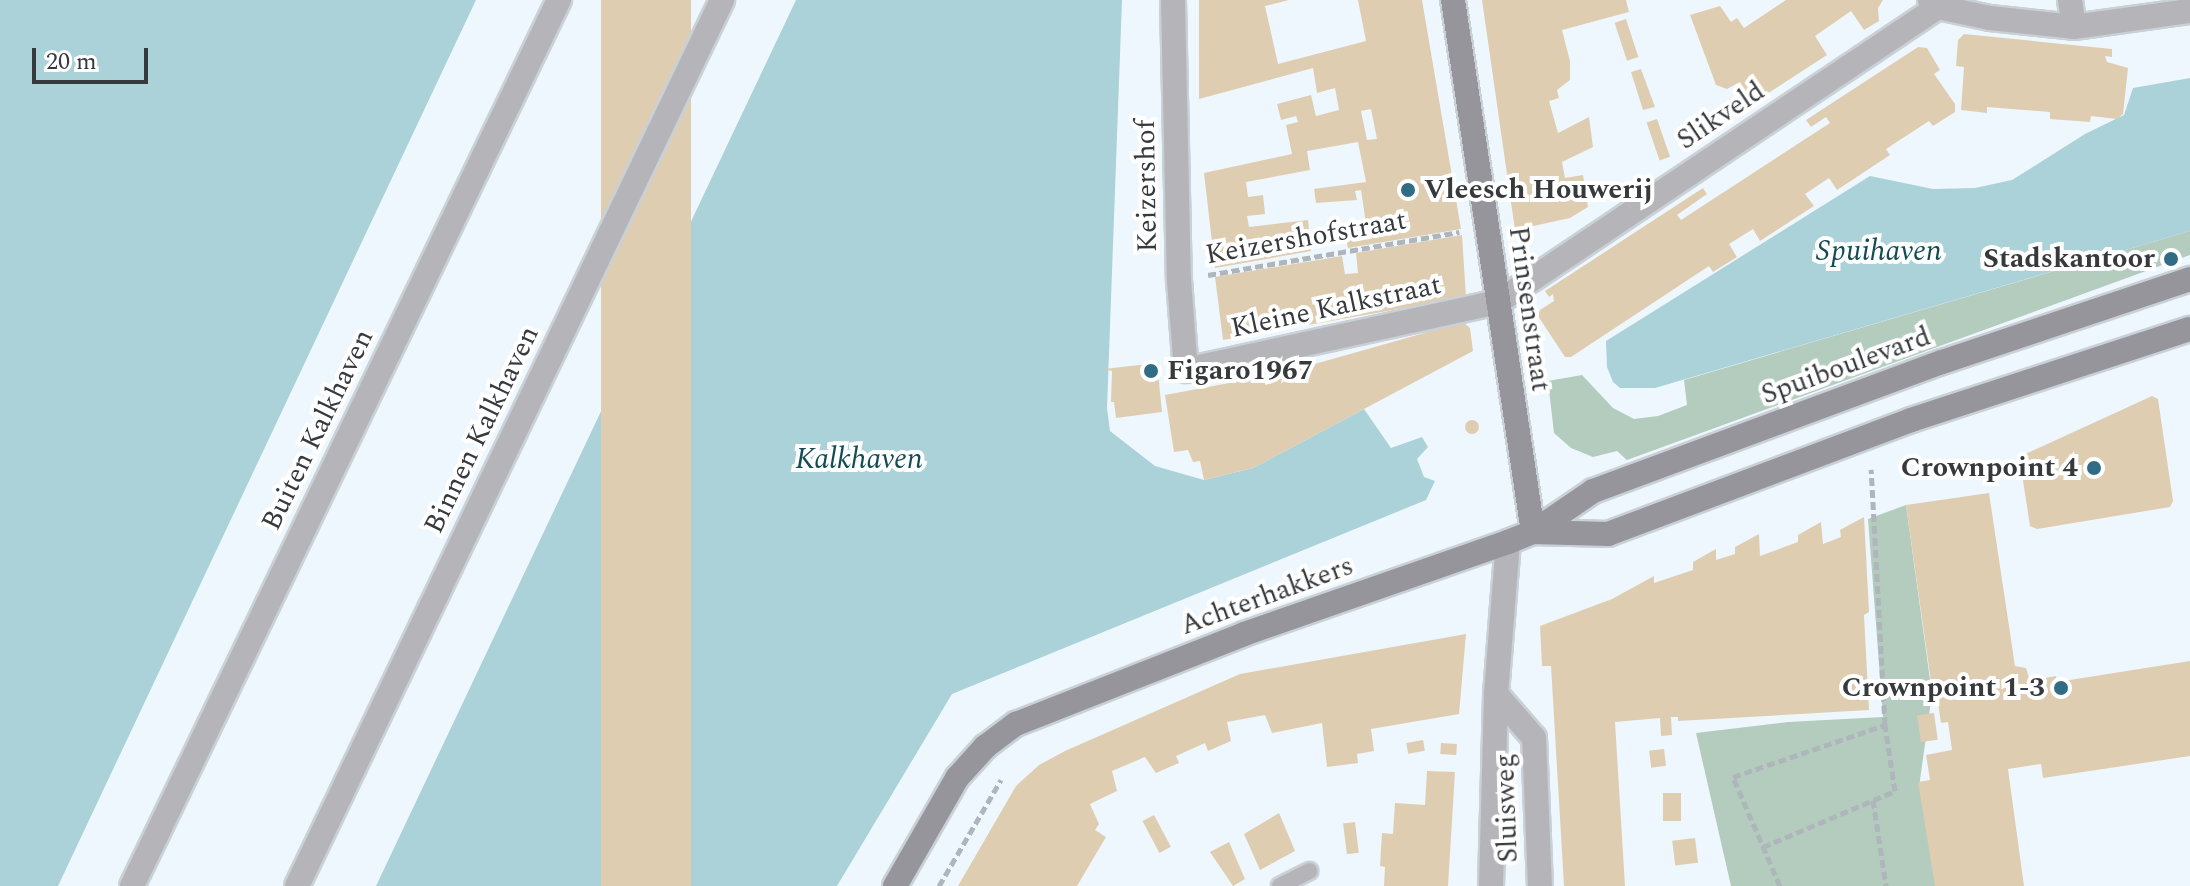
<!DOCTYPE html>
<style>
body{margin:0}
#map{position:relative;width:2190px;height:886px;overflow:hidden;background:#eef7fe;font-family:Spectral,serif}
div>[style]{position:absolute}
.green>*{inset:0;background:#b3ccbd}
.water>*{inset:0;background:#abd2d8}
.building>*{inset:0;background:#dfcdb1;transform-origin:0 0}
.round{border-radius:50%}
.path>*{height:5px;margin-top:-2.5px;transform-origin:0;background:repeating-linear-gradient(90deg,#aeb5bb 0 8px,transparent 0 12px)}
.roads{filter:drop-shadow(2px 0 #c9d1d7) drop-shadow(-2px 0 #c9d1d7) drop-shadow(0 2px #c9d1d7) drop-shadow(0 -2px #c9d1d7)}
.lane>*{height:16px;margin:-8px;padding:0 8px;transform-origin:8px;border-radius:8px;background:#b5b5b9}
.street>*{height:24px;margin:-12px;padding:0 12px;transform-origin:12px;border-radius:12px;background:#b5b5b9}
.secondary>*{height:24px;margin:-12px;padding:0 12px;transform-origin:12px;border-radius:12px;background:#96959c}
.dots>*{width:22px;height:22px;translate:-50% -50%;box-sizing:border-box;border:4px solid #fff;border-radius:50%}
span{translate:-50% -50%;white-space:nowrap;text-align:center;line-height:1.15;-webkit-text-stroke:8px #fff;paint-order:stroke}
.street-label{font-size:28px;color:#373a3d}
.poi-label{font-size:28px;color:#373a3d;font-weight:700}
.left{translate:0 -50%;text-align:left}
.right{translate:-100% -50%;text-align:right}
.water-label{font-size:30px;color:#134c53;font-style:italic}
.scale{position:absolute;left:32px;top:48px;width:116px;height:36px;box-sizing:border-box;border:4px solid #373a3d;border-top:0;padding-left:10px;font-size:24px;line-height:28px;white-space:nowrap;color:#373a3d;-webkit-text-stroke:6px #fff;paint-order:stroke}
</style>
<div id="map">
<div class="green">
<i style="clip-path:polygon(2190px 231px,2190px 255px,1627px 460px,1617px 451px,1593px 457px,1571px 448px,1554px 433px,1548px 381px,1582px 375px,1613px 408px,1634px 419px,1658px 416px,1687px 405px,1684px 380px)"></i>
<i style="clip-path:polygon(1906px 505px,1932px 694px,1920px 780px,1936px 886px,1731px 886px,1696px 733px,1788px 722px,1883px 717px,1868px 519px)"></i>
</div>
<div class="water">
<i style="clip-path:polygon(0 0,476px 0,58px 886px,0 886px)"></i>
<i style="clip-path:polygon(796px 0,1122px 0,1107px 408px,1110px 431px,1155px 466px,1204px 480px,1253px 468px,1364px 409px,1391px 448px,1422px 437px,1428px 447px,1417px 459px,1424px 477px,1435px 481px,1426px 500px,952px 694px,837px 886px,376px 886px)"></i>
<i style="clip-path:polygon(2190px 78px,2190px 231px,1655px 388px,1620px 388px,1613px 382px,1607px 367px,1606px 341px,1870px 176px,1933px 189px,1975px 188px,2012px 180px,2085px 134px,2124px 115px,2133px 88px)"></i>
</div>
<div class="building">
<i style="left:601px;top:0;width:90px;height:985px"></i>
<i style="clip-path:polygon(evenodd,1199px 0,1289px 0,1265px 6px,1278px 64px,1366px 41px,1358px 0,1422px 0,1461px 229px,1348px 248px,1344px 228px,1366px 224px,1361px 190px,1355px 191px,1357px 200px,1316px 203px,1314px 189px,1366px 182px,1358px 142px,1307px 151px,1310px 170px,1246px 182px,1248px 197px,1263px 195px,1265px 214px,1247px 216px,1249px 227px,1308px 220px,1311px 251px,1215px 268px,1204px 173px,1292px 154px,1286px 125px,1298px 122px,1296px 116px,1281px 120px,1277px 104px,1311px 95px,1316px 116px,1339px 110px,1335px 88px,1317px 93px,1313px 68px,1199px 99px,1199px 0,1371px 109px,1377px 139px,1367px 140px,1361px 111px,1371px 109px)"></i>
<i style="clip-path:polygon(1482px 0,1626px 0,1629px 12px,1562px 30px,1570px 61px,1570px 80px,1557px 90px,1559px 98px,1549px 101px,1558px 133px,1589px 117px,1593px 147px,1562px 162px,1565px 178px,1583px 175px,1588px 207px,1570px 218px,1515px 230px)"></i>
<i style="clip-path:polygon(1786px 0,1883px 0,1878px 8px,1879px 21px,1864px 30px,1851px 11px,1815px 36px,1827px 55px,1753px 103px,1738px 83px,1727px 89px,1716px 85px,1690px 15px,1720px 6px,1731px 22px,1737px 18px,1744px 28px)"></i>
<i style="left:1626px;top:19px;width:40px;height:12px;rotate:72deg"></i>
<i style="clip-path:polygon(1964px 34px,2112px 49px,2112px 57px,2105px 56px,2107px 62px,2128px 68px,2123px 114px,2117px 119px,2091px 116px,2090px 122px,2050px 119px,2050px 112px,1987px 107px,1987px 113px,1961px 110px,1964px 67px,1956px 66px,1958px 40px)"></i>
<i style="clip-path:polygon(1918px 47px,1927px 48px,1940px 70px,1934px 74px,1955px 104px,1955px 112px,1933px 126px,1929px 121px,1886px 149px,1890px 155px,1837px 190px,1829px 178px,1805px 194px,1814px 206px,1760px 241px,1753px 229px,1729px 244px,1737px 257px,1713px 272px,1709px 266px,1571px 357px,1565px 357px,1538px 316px,1540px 310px,1554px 301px,1553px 294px,1549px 297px,1545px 291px,1703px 188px,1707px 194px,1677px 215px,1681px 220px,1830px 123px,1826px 117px,1811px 127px,1806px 120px)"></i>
<i style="clip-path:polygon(1641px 69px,1655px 107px,1643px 110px,1631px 72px)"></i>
<i style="left:1657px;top:119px;width:40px;height:11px;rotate:71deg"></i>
<i style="clip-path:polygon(1462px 235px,1466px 297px,1223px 340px,1215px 277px,1342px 256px,1345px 274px,1358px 273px,1356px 253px)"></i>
<i style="clip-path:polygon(1463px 322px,1470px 328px,1473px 351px,1253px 468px,1204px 480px,1200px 461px,1193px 462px,1188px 450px,1174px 452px,1165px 395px,1283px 373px)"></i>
<i style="clip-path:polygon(1157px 363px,1162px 412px,1116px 418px,1114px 402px,1111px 402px,1112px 371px,1104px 369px)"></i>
<i style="clip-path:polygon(2152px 396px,2158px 399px,2173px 501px,2170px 507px,2037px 529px,2030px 526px,2020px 461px,2023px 455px)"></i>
<i class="round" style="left:1465px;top:420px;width:14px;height:14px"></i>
<i style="clip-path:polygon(1989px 493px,2015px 666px,2026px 668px,2030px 681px,2056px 676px,2057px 682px,2190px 661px,2190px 756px,2043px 778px,2041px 764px,2008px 769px,2024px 886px,1935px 886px,1918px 782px,1930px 780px,1926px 755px,1952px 750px,1948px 722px,1941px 723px,1937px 696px,1933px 696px,1906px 505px)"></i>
<i style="clip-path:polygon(1864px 517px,1869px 612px,1864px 615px,1869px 710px,1678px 721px,1678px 717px,1671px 717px,1672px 735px,1661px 736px,1660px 718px,1615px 722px,1625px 886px,1564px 886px,1551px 666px,1542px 666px,1540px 626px,1612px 599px,1654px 576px,1654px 583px,1693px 570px,1693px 562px,1716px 549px,1716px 560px,1735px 554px,1735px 547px,1759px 534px,1760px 556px,1798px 542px,1798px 535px,1821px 522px,1823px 544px,1841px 537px,1840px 530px)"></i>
<i style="clip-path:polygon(1466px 634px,1459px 714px,1371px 729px,1374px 751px,1357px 754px,1358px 763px,1327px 767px,1322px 723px,1272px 733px,1265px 715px,1227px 722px,1231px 741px,1208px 751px,1205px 743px,1176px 756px,1179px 763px,1156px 773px,1145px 757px,1112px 771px,1117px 791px,1090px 804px,1099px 824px,1095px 830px,1106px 837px,1077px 886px,958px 886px,1016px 786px,1039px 765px,1065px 751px,1240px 674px)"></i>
<i style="left:1934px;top:713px;width:27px;height:17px;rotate:82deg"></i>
<i style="left:1423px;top:740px;width:11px;height:17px;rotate:80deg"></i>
<i style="left:1441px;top:743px;width:16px;height:11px;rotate:4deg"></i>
<i style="left:1664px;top:749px;width:17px;height:15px;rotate:83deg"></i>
<i style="clip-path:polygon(1427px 771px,1455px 772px,1448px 886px,1384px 886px,1385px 867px,1380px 866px,1382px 833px,1393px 834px,1395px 803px,1425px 805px)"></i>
<i style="left:1663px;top:793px;width:18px;height:28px"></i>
<i style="clip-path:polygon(1279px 813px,1295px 851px,1260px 870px,1244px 834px)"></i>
<i style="left:1154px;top:815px;width:36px;height:13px;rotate:62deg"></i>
<i style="left:1355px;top:822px;width:31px;height:12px;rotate:83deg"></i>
<i style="left:1695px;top:838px;width:25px;height:23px;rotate:83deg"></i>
<i style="clip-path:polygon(1229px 842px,1245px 879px,1233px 886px,1210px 852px)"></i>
</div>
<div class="path">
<i style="left:1208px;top:275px;width:255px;rotate:-9.7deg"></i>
<i style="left:1873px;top:800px;width:87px;rotate:81.4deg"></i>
<i style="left:1763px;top:847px;width:143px;rotate:-23deg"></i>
<i style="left:1895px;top:791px;width:67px;rotate:-98.6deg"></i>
<i style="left:1885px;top:725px;width:256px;rotate:-93.1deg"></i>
<i style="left:939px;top:886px;width:123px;rotate:-59.7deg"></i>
<i style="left:1780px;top:886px;width:119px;rotate:-113.3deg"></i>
<i style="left:1733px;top:777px;width:161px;rotate:-18.9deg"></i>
</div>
<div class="roads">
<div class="lane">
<i style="left:1280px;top:886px;width:33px;rotate:-27deg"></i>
</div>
<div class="street">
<i style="left:1173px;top:0;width:280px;rotate:88.8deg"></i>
<i style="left:1179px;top:280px;width:90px;rotate:85.6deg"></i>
<i style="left:1186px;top:370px;width:319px;rotate:-12.3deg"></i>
<i style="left:1498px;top:302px;width:530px;rotate:-33.84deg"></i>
<i style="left:1930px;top:0;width:11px;rotate:41deg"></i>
<i style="left:1938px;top:7px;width:53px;rotate:11.9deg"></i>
<i style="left:1990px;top:18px;width:84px;rotate:6.1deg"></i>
<i style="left:2074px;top:27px;width:117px;rotate:-7.9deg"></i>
<i style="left:2070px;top:0;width:27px;rotate:82deg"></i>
<i style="left:1496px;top:694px;width:58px;rotate:49.2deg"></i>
<i style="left:1534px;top:738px;width:148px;rotate:87.7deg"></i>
<i style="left:132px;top:886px;width:984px;rotate:-64.27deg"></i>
<i style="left:297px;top:886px;width:983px;rotate:-64.37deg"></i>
<i style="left:1491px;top:886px;width:192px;rotate:-88.5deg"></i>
<i style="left:1496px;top:694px;width:152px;rotate:-85.5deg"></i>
</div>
<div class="secondary">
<i style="left:1453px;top:0;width:538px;rotate:81.45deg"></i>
<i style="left:1533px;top:532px;width:75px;rotate:1.5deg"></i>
<i style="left:1608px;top:534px;width:324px;rotate:-20.6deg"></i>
<i style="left:1911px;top:420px;width:293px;rotate:-18.1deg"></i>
<i style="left:895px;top:886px;width:125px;rotate:-60.1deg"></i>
<i style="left:957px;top:778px;width:42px;rotate:-47.9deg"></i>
<i style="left:985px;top:747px;width:39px;rotate:-37deg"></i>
<i style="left:1016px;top:724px;width:245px;rotate:-21.5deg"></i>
<i style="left:1244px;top:634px;width:280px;rotate:-19.2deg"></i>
<i style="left:1508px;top:542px;width:27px;rotate:-22deg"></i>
<i style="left:1533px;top:532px;width:73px;rotate:-34.3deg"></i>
<i style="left:1593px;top:491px;width:372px;rotate:-20.3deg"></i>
<i style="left:1942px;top:362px;width:262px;rotate:-18.5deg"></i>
</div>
</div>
<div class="dots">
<i style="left:1408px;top:190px;background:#306d84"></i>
<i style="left:2171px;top:259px;background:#306d84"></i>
<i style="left:1151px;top:371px;background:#306d84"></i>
<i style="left:2094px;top:468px;background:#306d84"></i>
<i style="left:2061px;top:688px;background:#306d84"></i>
</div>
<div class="street-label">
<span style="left:1721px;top:116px;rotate:-34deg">Slikveld</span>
<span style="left:1147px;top:186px;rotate:-91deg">Keizershof</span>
<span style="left:1306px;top:238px;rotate:-10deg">Keizershofstraat</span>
<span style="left:1336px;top:307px;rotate:-12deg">Kleine Kalkstraat</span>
<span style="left:1529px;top:309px;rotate:82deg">Prinsenstraat</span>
<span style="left:1846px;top:366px;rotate:-20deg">Spuiboulevard</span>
<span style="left:318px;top:430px;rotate:-64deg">Buiten Kalkhaven</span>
<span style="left:482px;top:430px;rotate:-64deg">Binnen Kalkhaven</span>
<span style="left:1267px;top:596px;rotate:-20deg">Achterhakkers</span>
<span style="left:1507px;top:808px;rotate:-92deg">Sluisweg</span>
</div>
<div class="poi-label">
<span class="left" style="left:1424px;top:190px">Vleesch Houwerij</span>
<span class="right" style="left:2155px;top:259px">Stadskantoor</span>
<span class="left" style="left:1167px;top:371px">Figaro1967</span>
<span class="right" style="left:2078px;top:468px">Crownpoint 4</span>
<span class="right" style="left:2045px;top:688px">Crownpoint 1-3</span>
</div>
<div class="water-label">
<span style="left:1879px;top:251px">Spuihaven</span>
<span style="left:859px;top:459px">Kalkhaven</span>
</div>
<div class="scale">20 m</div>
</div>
